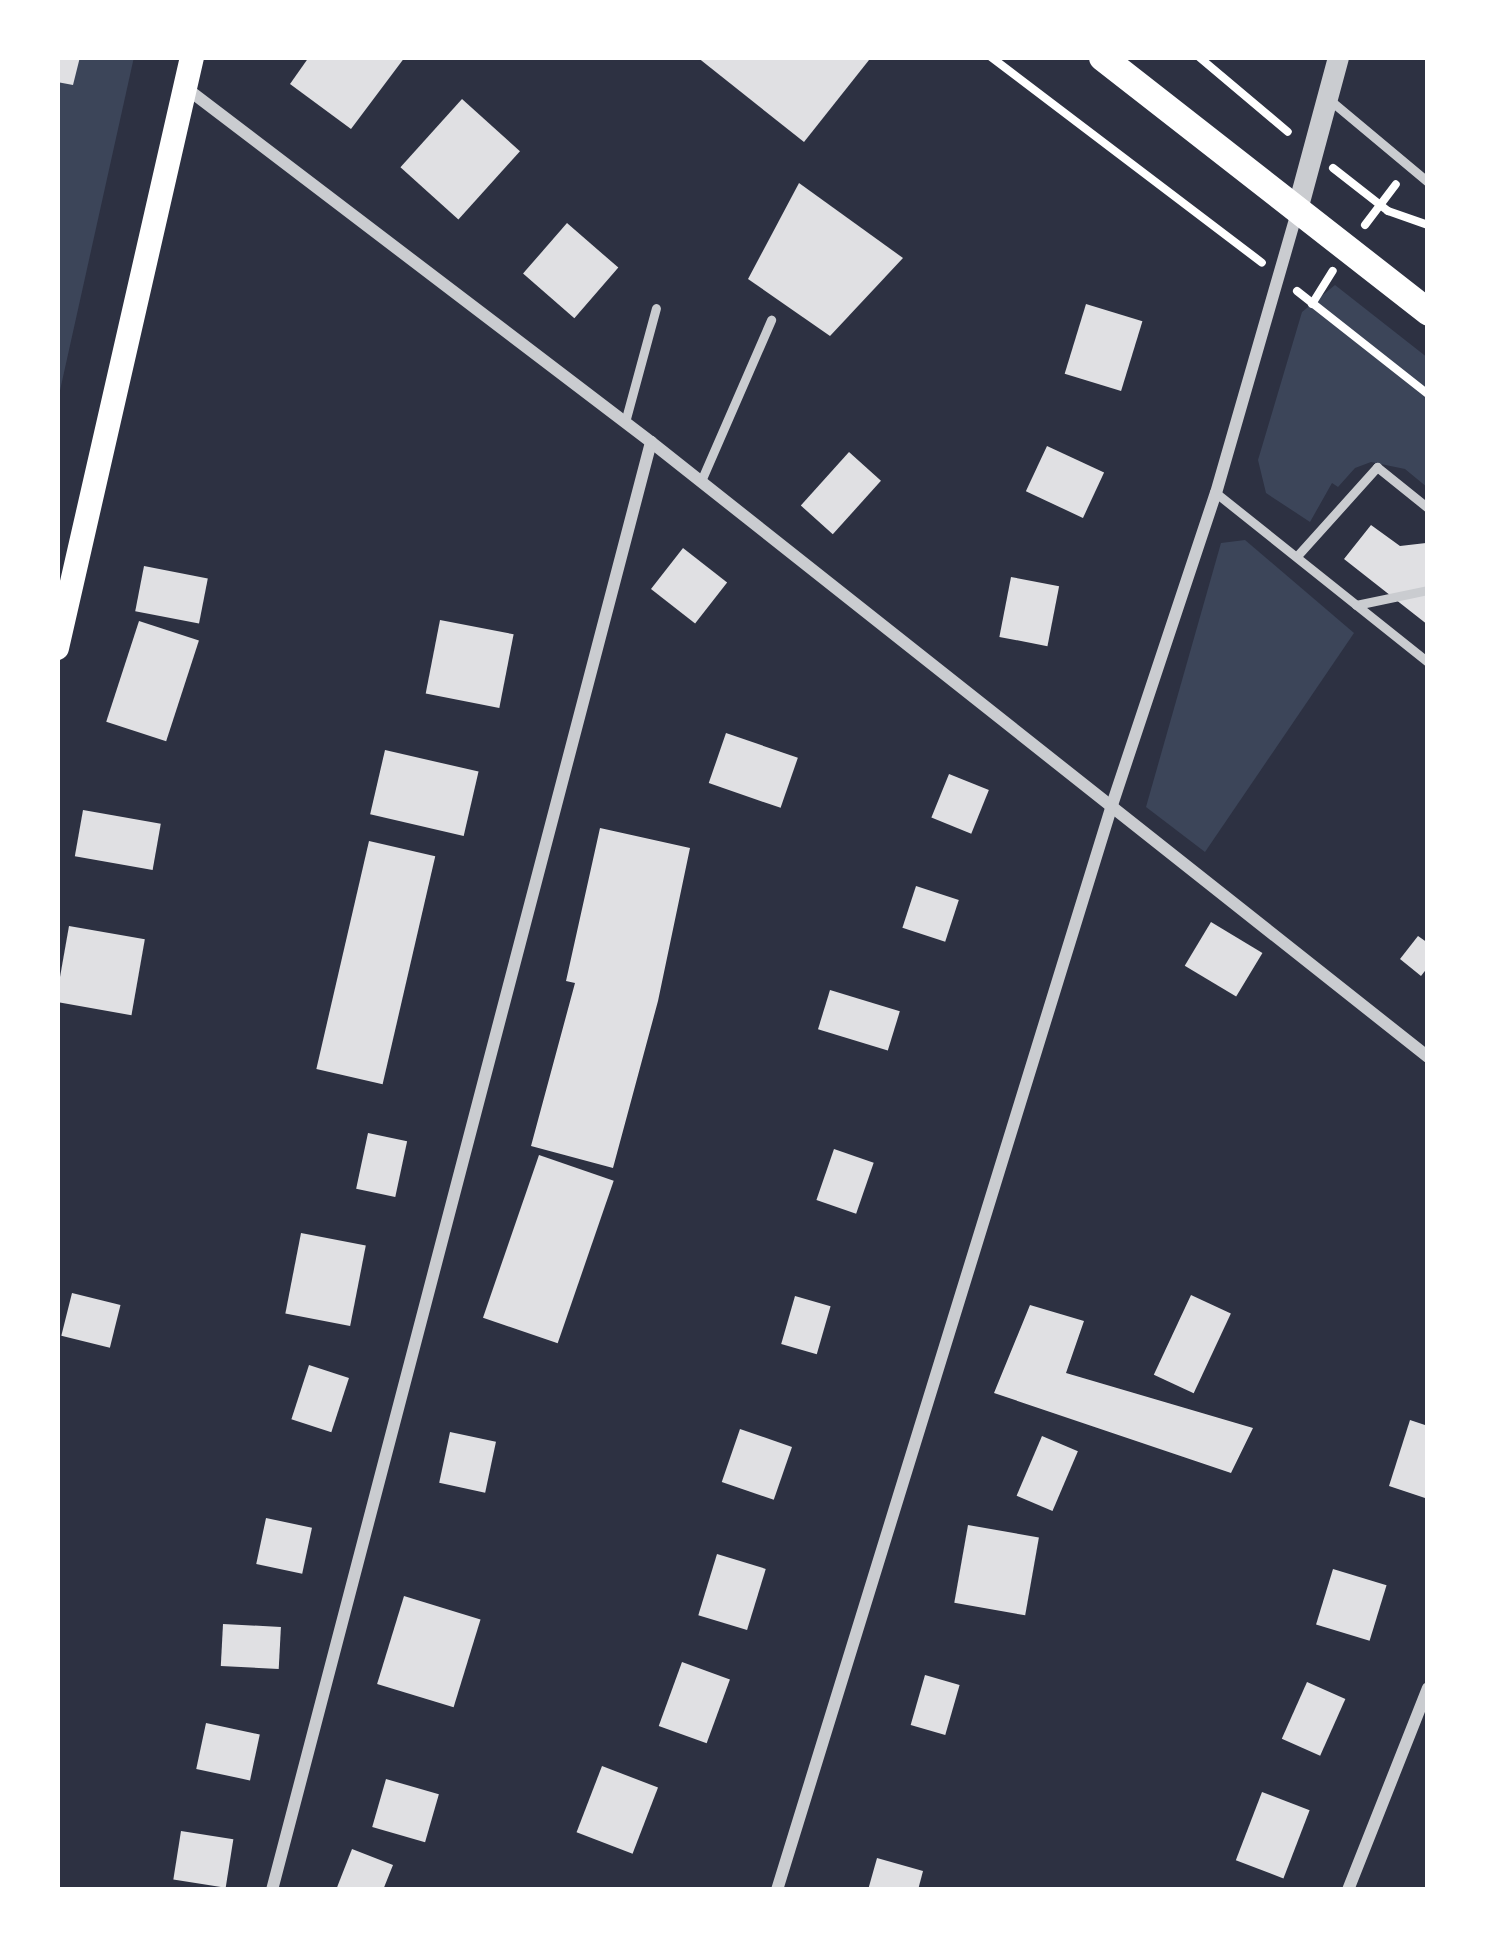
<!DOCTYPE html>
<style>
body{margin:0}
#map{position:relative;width:1485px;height:1947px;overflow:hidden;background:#2d3142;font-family:Ubuntu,sans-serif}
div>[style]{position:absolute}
.green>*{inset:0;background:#3c4559}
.building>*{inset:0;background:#e0e0e3;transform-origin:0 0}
.path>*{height:8px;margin:-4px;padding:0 4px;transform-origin:4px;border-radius:4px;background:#fff}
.service>*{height:9px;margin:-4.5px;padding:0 4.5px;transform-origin:4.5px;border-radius:4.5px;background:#caccd0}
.minor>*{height:12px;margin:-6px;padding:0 6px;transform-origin:6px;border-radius:6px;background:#caccd0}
.tertiary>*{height:21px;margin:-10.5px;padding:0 10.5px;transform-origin:10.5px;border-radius:10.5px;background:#caccd0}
.secondary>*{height:24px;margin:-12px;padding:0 12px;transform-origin:12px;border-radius:12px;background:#fff}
.primary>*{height:27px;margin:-13.5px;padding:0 13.5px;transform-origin:13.5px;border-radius:13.5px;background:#fff}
span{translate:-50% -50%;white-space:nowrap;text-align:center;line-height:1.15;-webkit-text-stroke:12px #fff;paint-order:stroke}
.frame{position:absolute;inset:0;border:60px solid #fff;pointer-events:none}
</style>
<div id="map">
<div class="green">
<i style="clip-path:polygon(57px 57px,134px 57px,57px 404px)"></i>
<i style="clip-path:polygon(1335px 285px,1428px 358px,1428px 488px,1405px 469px,1371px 462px,1355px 468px,1338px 487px,1332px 483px,1310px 522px,1266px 493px,1258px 460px,1302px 312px)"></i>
<i style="clip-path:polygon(1245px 540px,1354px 633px,1205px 852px,1146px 807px,1221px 543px)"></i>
</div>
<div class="building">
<i style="clip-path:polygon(57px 57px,80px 57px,73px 85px,57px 82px)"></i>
<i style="clip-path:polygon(309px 57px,405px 57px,351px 129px,290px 84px)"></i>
<i style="clip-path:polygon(697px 57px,866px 57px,869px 60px,804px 142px)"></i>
<i style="left:462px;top:99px;width:78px;height:92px;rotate:42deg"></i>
<i style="clip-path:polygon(799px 183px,903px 258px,830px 336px,748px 279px)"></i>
<i style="left:567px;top:223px;width:68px;height:67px;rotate:41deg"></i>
<i style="left:1086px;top:304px;width:59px;height:73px;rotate:17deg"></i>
<i style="left:1047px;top:446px;width:63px;height:50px;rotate:25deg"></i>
<i style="left:849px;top:452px;width:43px;height:72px;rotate:42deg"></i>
<i style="clip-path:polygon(1371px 525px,1400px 546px,1426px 543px,1428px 625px,1344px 559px)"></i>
<i style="left:683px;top:548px;width:56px;height:52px;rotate:38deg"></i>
<i style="left:144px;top:566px;width:65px;height:46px;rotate:11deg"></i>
<i style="left:1011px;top:577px;width:49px;height:61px;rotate:11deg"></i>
<i style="left:440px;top:620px;width:75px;height:75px;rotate:11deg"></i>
<i style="left:139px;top:621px;width:63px;height:106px;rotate:18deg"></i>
<i style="left:726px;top:733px;width:76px;height:53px;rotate:19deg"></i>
<i style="left:385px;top:750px;width:96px;height:66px;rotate:13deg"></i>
<i style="left:949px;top:774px;width:43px;height:47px;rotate:22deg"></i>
<i style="left:83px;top:810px;width:79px;height:47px;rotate:10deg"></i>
<i style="clip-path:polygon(600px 828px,690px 848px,658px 1001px,613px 1168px,531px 1146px,575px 983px,566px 981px)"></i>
<i style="left:369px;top:841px;width:68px;height:234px;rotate:13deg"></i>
<i style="left:916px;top:886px;width:45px;height:44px;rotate:18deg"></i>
<i style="left:1211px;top:922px;width:60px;height:51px;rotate:31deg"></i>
<i style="left:69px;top:926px;width:77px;height:77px;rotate:10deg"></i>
<i style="clip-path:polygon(1418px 936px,1428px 943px,1428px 967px,1421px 976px,1400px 959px)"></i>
<i style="left:830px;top:990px;width:73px;height:41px;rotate:17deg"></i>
<i style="left:368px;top:1133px;width:40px;height:57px;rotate:12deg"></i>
<i style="left:834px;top:1149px;width:42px;height:54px;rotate:19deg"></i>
<i style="left:539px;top:1155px;width:79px;height:172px;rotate:19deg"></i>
<i style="left:301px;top:1233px;width:66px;height:82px;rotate:11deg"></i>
<i style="left:72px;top:1293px;width:50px;height:44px;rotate:14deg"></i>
<i style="left:1191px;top:1295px;width:44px;height:88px;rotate:25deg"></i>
<i style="left:795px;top:1296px;width:37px;height:50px;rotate:16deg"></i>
<i style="clip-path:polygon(1030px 1305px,1084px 1321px,1066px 1373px,1253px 1428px,1231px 1473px,994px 1393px)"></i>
<i style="left:309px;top:1365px;width:42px;height:57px;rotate:18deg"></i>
<i style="clip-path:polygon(1410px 1420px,1428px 1426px,1428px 1499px,1389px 1486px)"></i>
<i style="left:740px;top:1429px;width:55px;height:56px;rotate:19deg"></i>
<i style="left:450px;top:1432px;width:47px;height:52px;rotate:12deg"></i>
<i style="left:1042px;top:1436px;width:39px;height:65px;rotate:23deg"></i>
<i style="left:266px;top:1518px;width:47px;height:47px;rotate:12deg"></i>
<i style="left:968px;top:1525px;width:72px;height:79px;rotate:10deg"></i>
<i style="left:717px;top:1554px;width:51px;height:64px;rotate:17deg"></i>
<i style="left:1333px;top:1569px;width:56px;height:58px;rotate:17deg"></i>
<i style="left:404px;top:1596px;width:80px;height:92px;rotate:17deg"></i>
<i style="left:223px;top:1624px;width:58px;height:42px;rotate:3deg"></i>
<i style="left:682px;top:1662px;width:51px;height:68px;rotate:20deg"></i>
<i style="left:925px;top:1675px;width:36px;height:52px;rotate:16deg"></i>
<i style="left:1307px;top:1682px;width:42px;height:62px;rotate:24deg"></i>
<i style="left:206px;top:1723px;width:55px;height:47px;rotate:12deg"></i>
<i style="left:602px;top:1766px;width:60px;height:71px;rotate:21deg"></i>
<i style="left:386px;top:1779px;width:55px;height:50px;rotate:16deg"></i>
<i style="left:1262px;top:1792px;width:51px;height:73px;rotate:21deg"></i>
<i style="left:181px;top:1831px;width:53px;height:49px;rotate:9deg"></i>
<i style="clip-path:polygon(352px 1849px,393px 1865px,383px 1890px,336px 1890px)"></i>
<i style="clip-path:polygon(877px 1858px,923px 1871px,918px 1890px,868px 1890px)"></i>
</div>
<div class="path">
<i style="left:991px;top:57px;width:340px;rotate:37.2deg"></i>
<i style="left:1199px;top:57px;width:116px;rotate:40.1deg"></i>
<i style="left:1333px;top:168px;width:70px;rotate:38deg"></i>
<i style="left:1388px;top:211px;width:42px;rotate:19.3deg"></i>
<i style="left:1365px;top:225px;width:51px;rotate:-52.9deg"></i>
<i style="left:1297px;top:291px;width:167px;rotate:38.2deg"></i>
<i style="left:1312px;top:304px;width:39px;rotate:-58deg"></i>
</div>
<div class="service">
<i style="left:1331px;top:101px;width:126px;rotate:39.9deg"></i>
<i style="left:625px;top:422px;width:118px;rotate:-74.8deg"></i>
<i style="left:701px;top:481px;width:176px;rotate:-66.5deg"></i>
<i style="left:1216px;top:493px;width:271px;rotate:38.6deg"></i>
<i style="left:1297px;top:556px;width:120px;rotate:-48deg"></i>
<i style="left:1377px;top:467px;width:65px;rotate:38.8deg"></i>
<i style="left:1356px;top:605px;width:74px;rotate:-11.8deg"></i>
</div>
<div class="minor">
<i style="left:186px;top:88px;width:584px;rotate:37.28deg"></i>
<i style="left:651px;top:442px;width:991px;rotate:38.36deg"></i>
<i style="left:272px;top:1890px;width:1497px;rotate:-75.33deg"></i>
<i style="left:777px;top:1890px;width:1136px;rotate:-72.84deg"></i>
<i style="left:1112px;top:805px;width:329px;rotate:-71.6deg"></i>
<i style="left:1216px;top:493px;width:292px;rotate:-73.9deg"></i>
<i style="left:1348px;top:1890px;width:217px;rotate:-68.4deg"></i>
</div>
<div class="tertiary">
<i style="left:1297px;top:209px;width:157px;rotate:-74.9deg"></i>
</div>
<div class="secondary">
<i style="left:57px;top:648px;width:606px;rotate:-77.13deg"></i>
</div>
<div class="primary">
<i style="left:1102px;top:57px;width:414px;rotate:38deg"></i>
</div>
<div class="frame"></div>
</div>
